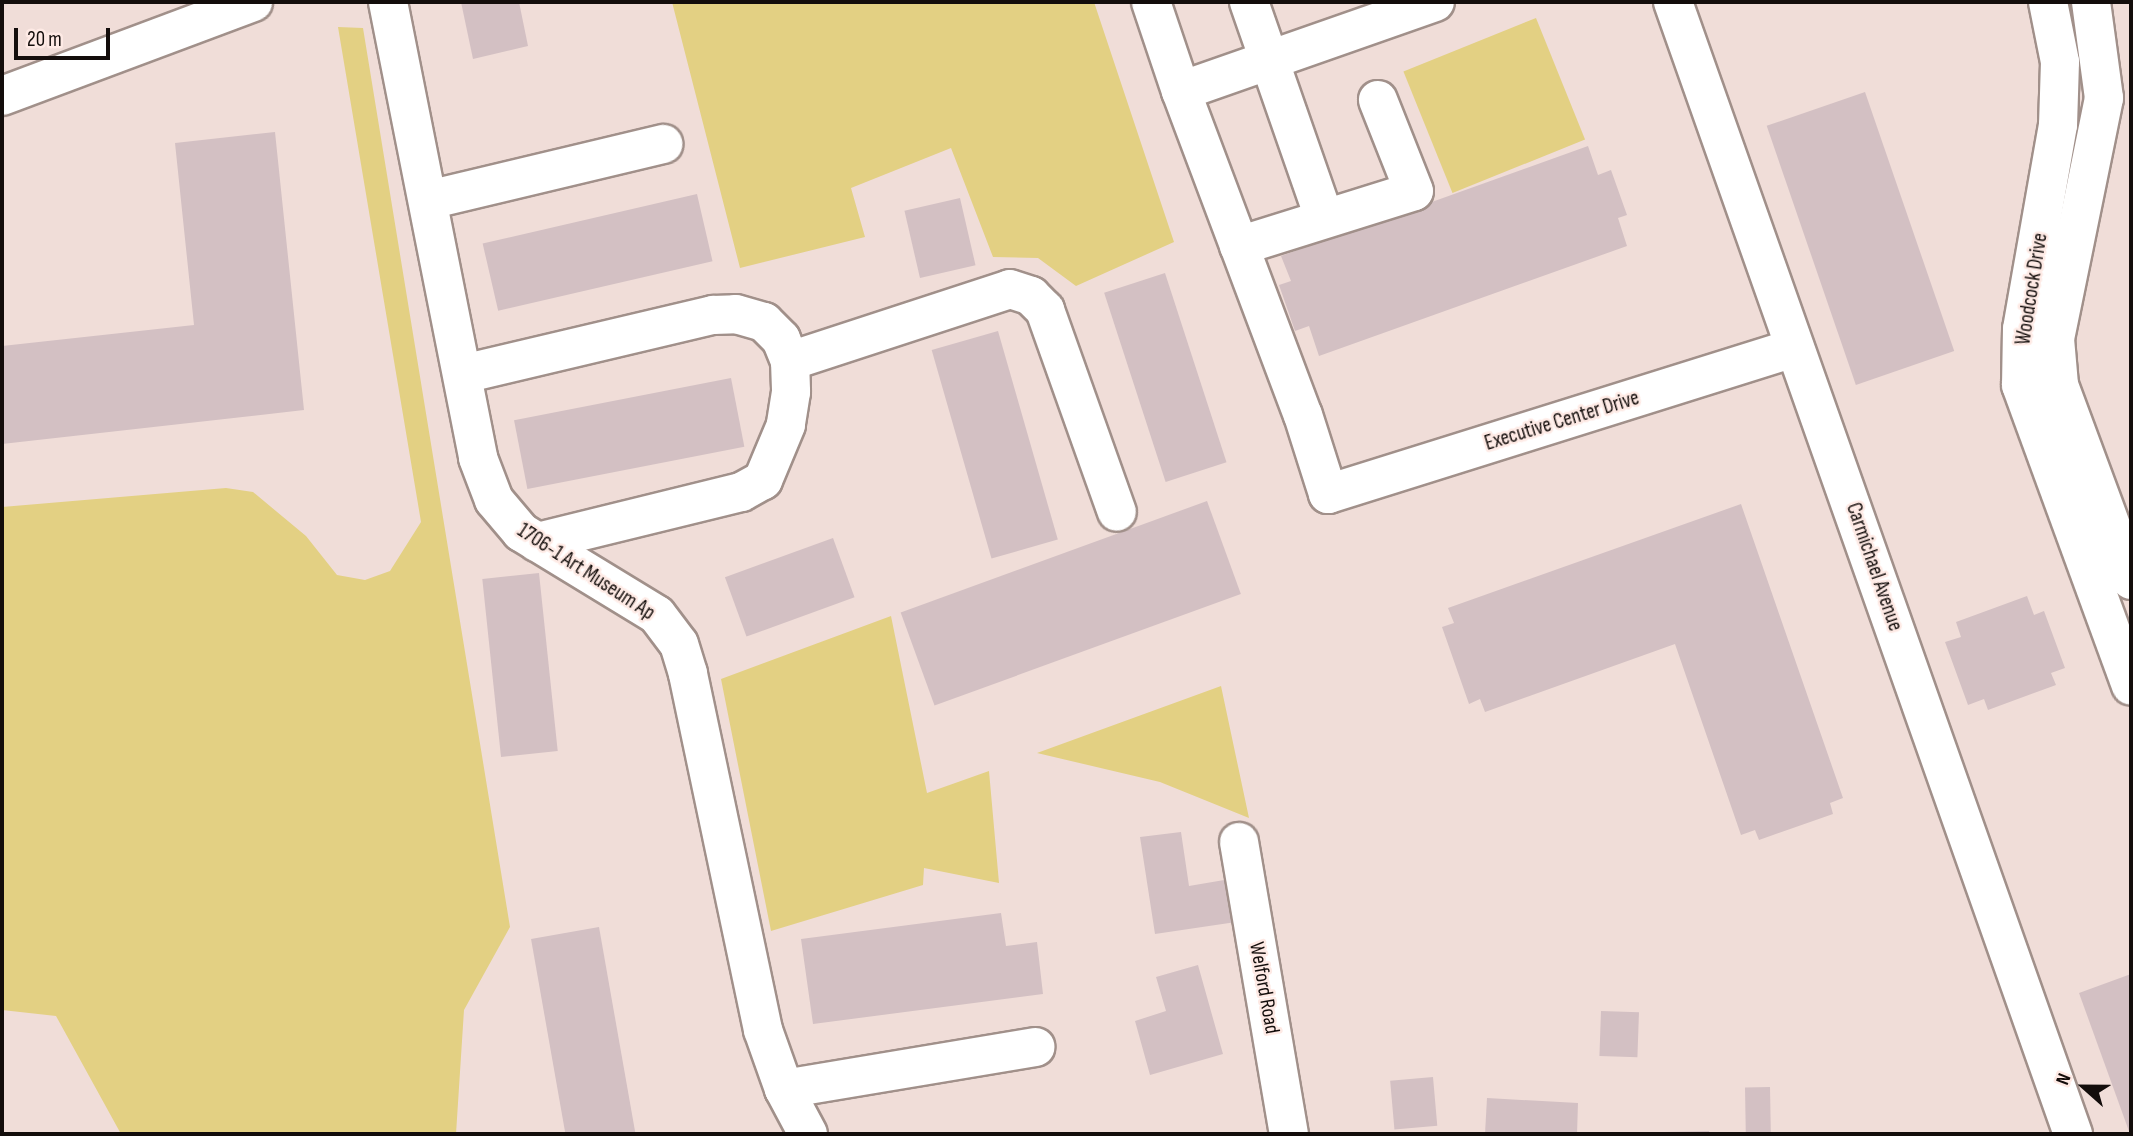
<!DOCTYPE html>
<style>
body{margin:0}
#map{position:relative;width:2133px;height:1136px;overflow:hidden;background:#f0ddd8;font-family:"Sofia Sans Condensed",sans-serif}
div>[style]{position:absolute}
.green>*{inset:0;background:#e3d083;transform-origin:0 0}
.building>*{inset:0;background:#d3c0c3;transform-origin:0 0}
.roads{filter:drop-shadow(2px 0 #a1908a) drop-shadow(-2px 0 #a1908a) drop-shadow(0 2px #a1908a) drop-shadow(0 -2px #a1908a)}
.minor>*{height:38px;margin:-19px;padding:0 19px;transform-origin:19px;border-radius:19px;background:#fff}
.major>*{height:38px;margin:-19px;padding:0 19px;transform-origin:19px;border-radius:19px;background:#fff}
span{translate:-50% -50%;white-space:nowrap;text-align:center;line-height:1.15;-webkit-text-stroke:5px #feeae5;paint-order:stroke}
.street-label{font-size:21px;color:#130d0b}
.frame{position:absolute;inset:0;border:4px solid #130d0b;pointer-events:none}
.north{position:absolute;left:2049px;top:1052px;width:70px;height:70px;-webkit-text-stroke:5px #feeae5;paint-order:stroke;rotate:291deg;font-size:19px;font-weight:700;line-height:28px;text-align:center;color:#130d0b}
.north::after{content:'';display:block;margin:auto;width:24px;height:32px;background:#130d0b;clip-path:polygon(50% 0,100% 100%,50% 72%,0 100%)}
.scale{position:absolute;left:14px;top:28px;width:96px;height:32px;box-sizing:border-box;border:4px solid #130d0b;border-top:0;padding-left:9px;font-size:21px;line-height:24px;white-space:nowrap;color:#130d0b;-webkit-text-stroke:5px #feeae5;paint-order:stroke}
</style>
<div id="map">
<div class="green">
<i style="clip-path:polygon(672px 2px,1094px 2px,1174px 242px,1076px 286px,1038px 258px,993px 257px,951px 148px,851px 188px,865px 237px,740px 268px)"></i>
<i style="left:1536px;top:18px;width:131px;height:143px;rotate:68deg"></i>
<i style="clip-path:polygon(338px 27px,363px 28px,510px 927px,464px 1010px,456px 1134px,121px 1134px,56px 1016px,2px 1010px,2px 507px,226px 488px,253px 492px,306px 536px,337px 575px,365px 580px,390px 571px,421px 522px)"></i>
<i style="clip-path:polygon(891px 616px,927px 793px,989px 771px,999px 883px,924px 868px,923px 885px,771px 931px,721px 679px)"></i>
<i style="clip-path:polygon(1221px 686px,1249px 818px,1160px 782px,1037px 753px)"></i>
</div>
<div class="building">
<i style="clip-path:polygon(461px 2px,519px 2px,528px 46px,473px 59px)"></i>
<i style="left:1865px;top:92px;width:274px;height:104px;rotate:71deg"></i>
<i style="clip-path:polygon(275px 132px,304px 410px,2px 444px,2px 346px,194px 325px,175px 143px)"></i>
<i style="clip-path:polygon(1588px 146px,1598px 175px,1611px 170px,1627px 215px,1618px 218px,1627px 246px,1319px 356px,1309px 326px,1295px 331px,1279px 285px,1291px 281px,1281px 256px)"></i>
<i style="left:697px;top:194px;width:69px;height:220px;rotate:77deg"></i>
<i style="left:960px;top:198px;width:69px;height:57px;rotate:77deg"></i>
<i style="left:1165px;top:273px;width:199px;height:64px;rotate:72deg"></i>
<i style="left:998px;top:331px;width:217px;height:69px;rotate:74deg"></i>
<i style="left:731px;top:378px;width:70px;height:221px;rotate:79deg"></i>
<i style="left:1207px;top:501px;width:99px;height:326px;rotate:70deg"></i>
<i style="clip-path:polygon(1741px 504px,1843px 798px,1830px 803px,1833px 814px,1759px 840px,1755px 830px,1741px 835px,1675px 644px,1485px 712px,1480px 699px,1469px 704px,1442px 627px,1454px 623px,1448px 608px)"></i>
<i style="left:833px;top:538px;width:63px;height:115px;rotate:70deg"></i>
<i style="left:539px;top:573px;width:179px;height:57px;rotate:84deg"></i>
<i style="clip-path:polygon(2027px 596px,2034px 615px,2044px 611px,2065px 668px,2051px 673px,2056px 685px,1988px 710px,1984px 699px,1968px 705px,1945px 642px,1961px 637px,1956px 622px)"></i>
<i style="clip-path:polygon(1181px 832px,1189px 886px,1230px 879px,1236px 922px,1155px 934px,1140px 837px)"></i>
<i style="clip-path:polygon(1001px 913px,1006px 946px,1037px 942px,1043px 994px,813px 1024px,801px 939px)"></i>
<i style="left:599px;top:927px;width:210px;height:69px;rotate:80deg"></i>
<i style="clip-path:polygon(1198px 965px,1223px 1054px,1150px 1075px,1135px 1021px,1166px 1011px,1156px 977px)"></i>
<i style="clip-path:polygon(2131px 974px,2131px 1134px,2130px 1134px,2079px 993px)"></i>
<i style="left:1601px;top:1011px;width:38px;height:45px;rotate:2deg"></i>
<i style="left:1433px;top:1077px;width:49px;height:43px;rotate:85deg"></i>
<i style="left:1770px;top:1087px;width:47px;height:25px;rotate:89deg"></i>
<i style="clip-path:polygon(1487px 1098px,1578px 1103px,1577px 1134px,1485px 1134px)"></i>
<i style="clip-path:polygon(1709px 1131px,1710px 1134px,1664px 1134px,1664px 1132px)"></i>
</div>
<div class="roads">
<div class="minor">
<i style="left:388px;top:2px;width:465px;rotate:78.8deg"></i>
<i style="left:478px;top:458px;width:45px;rotate:69.1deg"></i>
<i style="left:494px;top:500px;width:42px;rotate:49.8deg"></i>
<i style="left:521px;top:532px;width:159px;rotate:31.4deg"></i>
<i style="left:657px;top:615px;width:36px;rotate:53deg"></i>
<i style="left:679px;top:644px;width:31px;rotate:73deg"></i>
<i style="left:688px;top:674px;width:364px;rotate:78.1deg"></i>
<i style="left:763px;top:1030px;width:63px;rotate:70.4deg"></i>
<i style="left:784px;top:1089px;width:51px;rotate:61.9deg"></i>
<i style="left:1151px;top:2px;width:94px;rotate:71.4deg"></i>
<i style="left:1181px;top:91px;width:346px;rotate:69.4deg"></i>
<i style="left:1303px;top:415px;width:83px;rotate:72.4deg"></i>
<i style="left:1328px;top:494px;width:489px;rotate:-17.4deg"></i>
<i style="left:1249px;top:2px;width:228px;rotate:70.8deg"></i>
<i style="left:1673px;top:2px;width:1201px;rotate:70.54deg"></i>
<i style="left:2048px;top:2px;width:61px;rotate:78.7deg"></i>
<i style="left:2060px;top:62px;width:63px;rotate:91.8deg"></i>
<i style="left:2058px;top:125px;width:207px;rotate:100deg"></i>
<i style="left:2022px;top:329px;width:56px;rotate:91deg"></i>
<i style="left:2021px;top:385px;width:320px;rotate:69.9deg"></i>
<i style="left:2091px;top:2px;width:97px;rotate:82.3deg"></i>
<i style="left:2104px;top:98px;width:246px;rotate:101.5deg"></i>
<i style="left:2055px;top:339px;width:46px;rotate:85deg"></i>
<i style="left:2059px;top:385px;width:208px;rotate:69.7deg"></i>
<i style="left:1181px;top:91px;width:269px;rotate:-19.3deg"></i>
<i style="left:428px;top:200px;width:242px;rotate:-13.4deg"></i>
<i style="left:1239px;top:246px;width:183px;rotate:-17.4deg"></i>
<i style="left:1414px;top:191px;width:98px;rotate:-111.6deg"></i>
<i style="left:790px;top:361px;width:231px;rotate:-18.1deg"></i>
<i style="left:1010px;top:289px;width:22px;rotate:18deg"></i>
<i style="left:1031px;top:296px;width:20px;rotate:45deg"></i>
<i style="left:1045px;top:310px;width:214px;rotate:70.4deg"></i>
<i style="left:463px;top:374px;width:257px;rotate:-13.3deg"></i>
<i style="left:713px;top:315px;width:23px;rotate:-2deg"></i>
<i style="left:736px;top:314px;width:29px;rotate:16deg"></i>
<i style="left:764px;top:322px;width:24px;rotate:45deg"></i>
<i style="left:781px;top:339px;width:24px;rotate:68deg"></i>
<i style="left:790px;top:361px;width:31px;rotate:88deg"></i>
<i style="left:791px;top:392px;width:33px;rotate:99deg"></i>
<i style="left:786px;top:425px;width:60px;rotate:112.7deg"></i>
<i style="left:763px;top:480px;width:25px;rotate:151deg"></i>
<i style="left:741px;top:492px;width:210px;rotate:166.2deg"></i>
<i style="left:1239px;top:842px;width:296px;rotate:80.3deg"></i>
<i style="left:784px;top:1089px;width:255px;rotate:-9.5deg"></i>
</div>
<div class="major">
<i style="left:2px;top:96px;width:268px;rotate:-20.5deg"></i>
</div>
</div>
<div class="street-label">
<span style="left:2032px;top:289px;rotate:-81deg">Woodcock Drive</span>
<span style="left:1562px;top:421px;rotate:-17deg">Executive Center Drive</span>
<span style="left:1874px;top:567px;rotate:71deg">Carmichael Avenue</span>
<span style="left:586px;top:572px;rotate:33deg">1706-1 Art Museum Ap</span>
<span style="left:1264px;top:988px;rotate:80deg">Welford Road</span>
</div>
<div class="frame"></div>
<div class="north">N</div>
<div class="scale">20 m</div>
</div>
